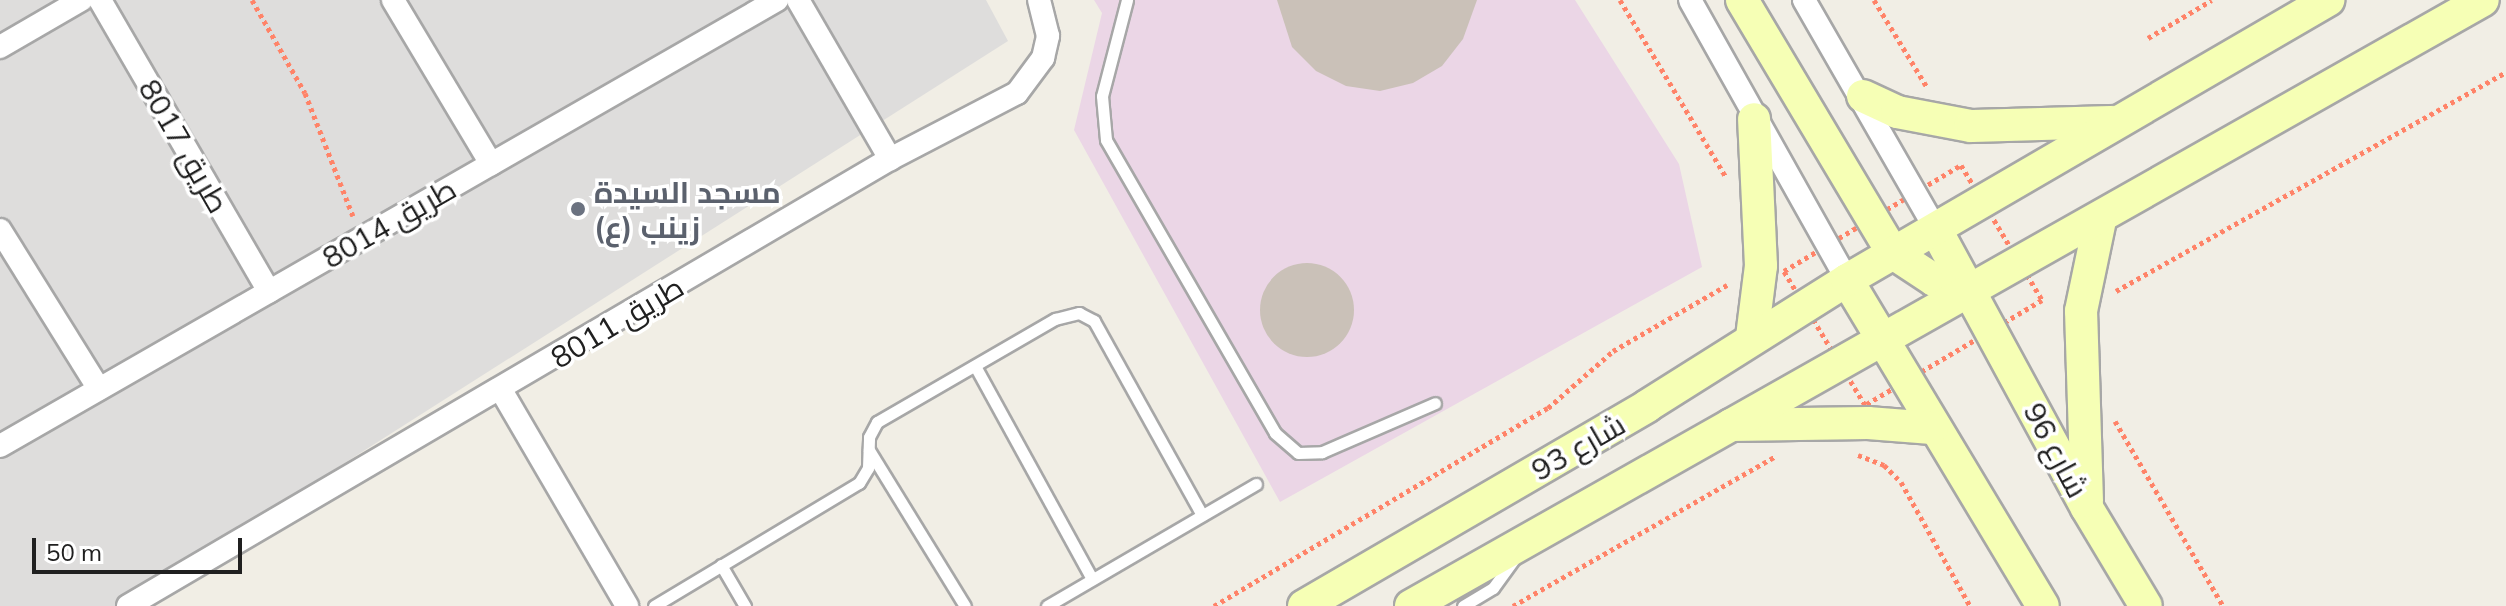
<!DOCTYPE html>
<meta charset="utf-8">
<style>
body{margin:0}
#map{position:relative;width:2506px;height:606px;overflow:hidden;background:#f1eee5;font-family:Mulish,Cairo,sans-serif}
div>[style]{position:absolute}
.residential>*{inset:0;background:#dedddc}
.industrial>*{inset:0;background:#ebd6e6}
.building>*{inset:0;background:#cac1b8}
.round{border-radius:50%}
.path>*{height:5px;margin-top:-2.5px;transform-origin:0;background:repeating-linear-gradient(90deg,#ff8368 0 4px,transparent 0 8px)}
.roads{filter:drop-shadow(2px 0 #a7a7a7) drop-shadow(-2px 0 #a7a7a7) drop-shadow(0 2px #a7a7a7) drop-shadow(0 -2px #a7a7a7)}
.lane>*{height:11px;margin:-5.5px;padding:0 5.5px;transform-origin:5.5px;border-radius:5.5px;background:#fff}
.street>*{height:22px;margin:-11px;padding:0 11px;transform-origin:11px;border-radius:11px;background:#fff}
.secondary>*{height:32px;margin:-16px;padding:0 16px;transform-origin:16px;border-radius:16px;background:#f6ffb5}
.dots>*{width:22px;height:22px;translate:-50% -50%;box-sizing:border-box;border:4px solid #fff;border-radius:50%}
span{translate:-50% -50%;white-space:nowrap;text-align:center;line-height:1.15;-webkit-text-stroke:7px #fff;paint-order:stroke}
.street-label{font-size:30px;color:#202020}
.worship-label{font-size:30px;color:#5b616d;font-weight:700}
.left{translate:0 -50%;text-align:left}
.scale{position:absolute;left:32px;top:538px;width:210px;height:36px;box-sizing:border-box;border:4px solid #202020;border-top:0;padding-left:10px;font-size:24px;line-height:28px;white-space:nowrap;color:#202020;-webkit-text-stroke:6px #fff;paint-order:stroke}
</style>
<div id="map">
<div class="residential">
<i style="clip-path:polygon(0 0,986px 0,1008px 41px,120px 606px,0 606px)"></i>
</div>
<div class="industrial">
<i style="clip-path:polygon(1094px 0,1575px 0,1679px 164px,1702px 267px,1280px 502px,1074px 130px,1102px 13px)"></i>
</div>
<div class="building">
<i style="clip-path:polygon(1277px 0,1477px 0,1463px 39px,1442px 66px,1413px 83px,1380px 91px,1346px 86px,1316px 71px,1292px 47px)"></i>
<i class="round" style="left:1260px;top:263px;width:94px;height:94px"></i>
</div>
<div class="path">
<i style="left:252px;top:0;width:107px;rotate:60.3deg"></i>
<i style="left:305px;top:93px;width:132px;rotate:68.7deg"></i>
<i style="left:1620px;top:0;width:206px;rotate:59.1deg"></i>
<i style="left:1874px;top:0;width:102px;rotate:58.7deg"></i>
<i style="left:2148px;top:38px;width:74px;rotate:-30.7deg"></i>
<i style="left:1961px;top:165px;width:157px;rotate:59deg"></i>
<i style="left:2042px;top:300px;width:206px;rotate:149.3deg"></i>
<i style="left:1865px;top:405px;width:157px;rotate:-121.2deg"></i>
<i style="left:1784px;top:271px;width:206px;rotate:-30.9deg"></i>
<i style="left:2116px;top:291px;width:447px;rotate:-29.3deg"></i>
<i style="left:2115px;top:421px;width:214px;rotate:59.7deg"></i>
<i style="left:1858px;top:455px;width:28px;rotate:21deg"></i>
<i style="left:1884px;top:465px;width:24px;rotate:45deg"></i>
<i style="left:1901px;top:482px;width:142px;rotate:60.9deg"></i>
<i style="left:1214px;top:606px;width:388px;rotate:-30.7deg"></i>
<i style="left:1548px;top:408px;width:86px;rotate:-41.2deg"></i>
<i style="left:1613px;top:351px;width:132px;rotate:-30.1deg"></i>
<i style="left:1513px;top:606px;width:303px;rotate:-29.7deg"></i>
</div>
<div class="roads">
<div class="lane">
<i style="left:1127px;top:0;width:99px;rotate:104.6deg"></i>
<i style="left:1102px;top:96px;width:44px;rotate:84.8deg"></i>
<i style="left:1106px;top:140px;width:338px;rotate:60deg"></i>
<i style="left:1275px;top:433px;width:30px;rotate:41deg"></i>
<i style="left:1298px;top:453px;width:24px;rotate:-2deg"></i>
<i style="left:1322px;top:452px;width:123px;rotate:-23.4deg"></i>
<i style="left:975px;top:366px;width:243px;rotate:61.2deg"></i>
<i style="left:869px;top:450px;width:183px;rotate:58.4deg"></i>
<i style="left:721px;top:565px;width:48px;rotate:59.7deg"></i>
<i style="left:654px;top:606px;width:239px;rotate:-31deg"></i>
<i style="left:859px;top:483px;width:17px;rotate:-59deg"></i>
<i style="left:868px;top:468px;width:31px;rotate:-88deg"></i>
<i style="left:869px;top:437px;width:17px;rotate:-62deg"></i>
<i style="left:877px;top:422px;width:206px;rotate:-30.1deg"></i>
<i style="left:1055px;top:319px;width:25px;rotate:-14deg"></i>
<i style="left:1079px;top:313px;width:17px;rotate:28deg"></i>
<i style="left:1094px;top:321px;width:222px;rotate:60.9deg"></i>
<i style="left:1047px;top:606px;width:242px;rotate:-30.3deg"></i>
<i style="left:1463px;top:606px;width:35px;rotate:-31deg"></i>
<i style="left:1493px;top:588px;width:37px;rotate:-54deg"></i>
</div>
<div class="street">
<i style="left:100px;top:0;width:337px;rotate:59.9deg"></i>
<i style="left:393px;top:0;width:191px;rotate:59.1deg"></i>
<i style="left:798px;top:0;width:184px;rotate:59.9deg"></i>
<i style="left:1690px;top:0;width:321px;rotate:60.7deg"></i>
<i style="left:1804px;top:0;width:265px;rotate:60.1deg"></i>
<i style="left:0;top:47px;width:94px;rotate:-30.1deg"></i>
<i style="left:0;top:230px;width:187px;rotate:58.1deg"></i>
<i style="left:501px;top:390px;width:250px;rotate:59.7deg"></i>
<i style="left:0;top:446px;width:896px;rotate:-29.86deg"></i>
<i style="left:128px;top:606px;width:883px;rotate:-30.4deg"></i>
<i style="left:890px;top:159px;width:143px;rotate:-27.5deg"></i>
<i style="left:1017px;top:93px;width:44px;rotate:-53.4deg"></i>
<i style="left:1043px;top:58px;width:23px;rotate:-77deg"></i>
<i style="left:1048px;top:36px;width:37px;rotate:-104deg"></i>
</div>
<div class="secondary">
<i style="left:1742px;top:0;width:295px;rotate:59.2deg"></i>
<i style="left:1893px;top:253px;width:49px;rotate:33.4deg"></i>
<i style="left:1934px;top:280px;width:40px;rotate:16deg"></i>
<i style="left:1863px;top:96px;width:38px;rotate:25deg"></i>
<i style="left:1897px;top:112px;width:75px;rotate:10.7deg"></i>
<i style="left:1971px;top:126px;width:141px;rotate:-1.6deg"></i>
<i style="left:1936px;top:230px;width:316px;rotate:61.5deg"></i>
<i style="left:2087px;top:508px;width:114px;rotate:59deg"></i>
<i style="left:1847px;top:280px;width:380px;rotate:59deg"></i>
<i style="left:1752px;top:337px;width:72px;rotate:-82.8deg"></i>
<i style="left:1761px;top:266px;width:147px;rotate:-92.7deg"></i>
<i style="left:1731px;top:425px;width:137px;rotate:-0.8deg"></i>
<i style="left:1868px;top:423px;width:64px;rotate:4.5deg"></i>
<i style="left:2087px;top:501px;width:190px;rotate:-91.8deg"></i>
<i style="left:2081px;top:311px;width:93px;rotate:-78.2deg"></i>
<i style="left:1304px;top:606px;width:397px;rotate:-30.2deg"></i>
<i style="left:1647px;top:406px;width:236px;rotate:-32.2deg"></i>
<i style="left:1847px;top:280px;width:557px;rotate:-30.2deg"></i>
<i style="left:1411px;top:606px;width:1231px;rotate:-29.48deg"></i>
</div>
</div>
<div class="dots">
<i style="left:578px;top:209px;background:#6b7280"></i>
</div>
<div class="street-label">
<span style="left:184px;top:146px;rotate:60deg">طريق 8017</span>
<span style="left:389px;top:223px;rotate:-30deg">طريق 8014</span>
<span style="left:617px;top:322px;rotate:-31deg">طريق 8011</span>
<span style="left:1578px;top:447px;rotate:-30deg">شارع 93</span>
<span style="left:2056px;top:450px;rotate:62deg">شارع 96</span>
</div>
<div class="worship-label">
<span class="left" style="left:594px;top:209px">مسجد السيدة<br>زينب (ع)</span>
</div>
<div class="scale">50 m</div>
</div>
